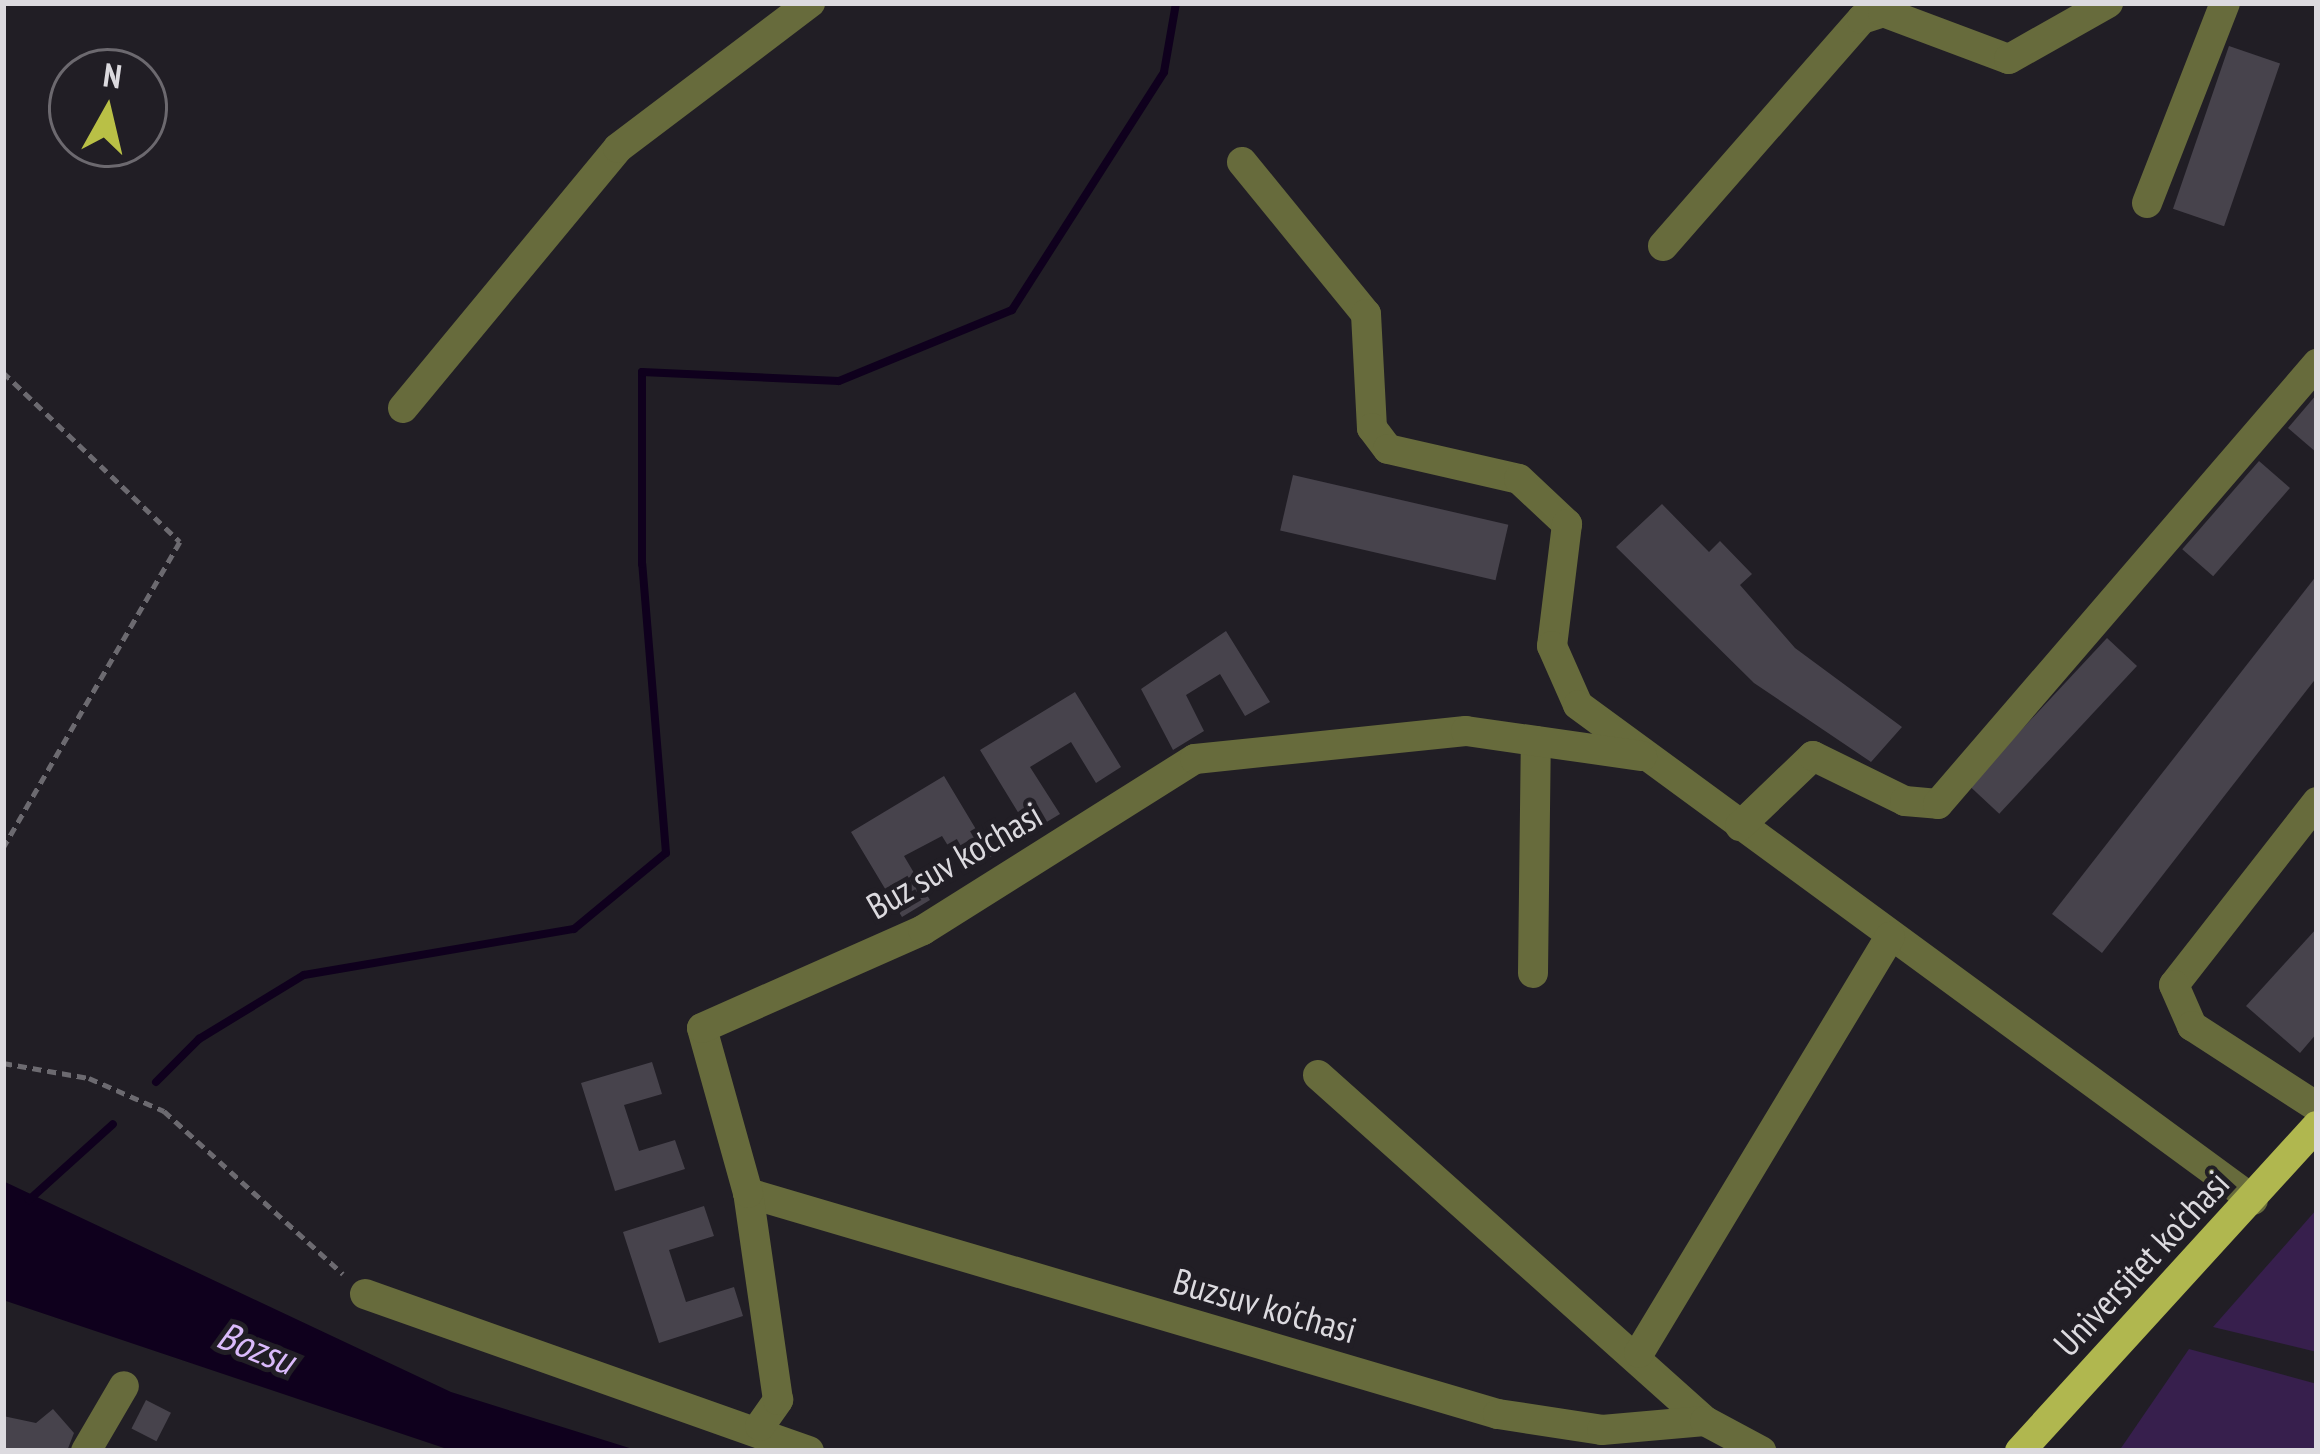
<!DOCTYPE html>
<style>
body{margin:0}
#map{position:relative;width:2320px;height:1454px;overflow:hidden;background:#211e25;font-family:"PT Sans Narrow",sans-serif}
div>[style]{position:absolute}
.green>*{inset:0;background:#371f4d}
.water>*{inset:0;background:#0f001d}
.stream>*{height:8px;margin:-4px;padding:0 4px;transform-origin:4px;border-radius:4px;background:#0f001d}
.building>*{inset:0;background:#47434c;transform-origin:0 0}
.path>*{height:4.5px;margin-top:-2.25px;transform-origin:0;background:repeating-linear-gradient(90deg,#6c6a70 0 9px,transparent 0 15px)}
.minor>*{height:30px;margin:-15px;padding:0 15px;transform-origin:15px;border-radius:15px;background:#676b3c}
.major>*{height:30px;margin:-15px;padding:0 15px;transform-origin:15px;border-radius:15px;background:#b0b74f}
span{translate:-50% -50%;white-space:nowrap;text-align:center;line-height:1.15;-webkit-text-stroke:10px #211e25;paint-order:stroke}
.street-label{font-size:36px;color:#dcdadf}
.water-label{font-size:39px;color:#dabafb;font-style:italic}
.frame{position:absolute;inset:0;border:6px solid #dcdadf;pointer-events:none}
.north{position:absolute;left:48px;top:48px;width:120px;height:120px;box-sizing:border-box;background:#211e25;border:3px solid #6c696f;border-radius:50%;rotate:8deg;font-size:33px;font-weight:700;line-height:48px;text-align:center;color:#dcdadf}
.north::after{content:'';display:block;margin:auto;width:42px;height:54px;background:#b9c046;clip-path:polygon(50% 0,100% 100%,50% 72%,0 100%)}
</style>
<div id="map">
<div class="green">
<i style="clip-path:polygon(2317px 1209px,2317px 1352px,2213px 1327px)"></i>
<i style="clip-path:polygon(2189px 1349px,2317px 1384px,2317px 1451px,2119px 1451px)"></i>
</div>
<div class="water">
<i style="clip-path:polygon(3px 1181px,451px 1392px,639px 1451px,453px 1451px,3px 1300px)"></i>
</div>
<div class="stream">
<i style="left:156px;top:1082px;width:61px;rotate:-45deg"></i>
<i style="left:199px;top:1039px;width:123px;rotate:-31.4deg"></i>
<i style="left:304px;top:975px;width:274px;rotate:-9.7deg"></i>
<i style="left:574px;top:929px;width:119px;rotate:-39.6deg"></i>
<i style="left:666px;top:853px;width:290px;rotate:-94.7deg"></i>
<i style="left:642px;top:564px;width:192px;rotate:-90deg"></i>
<i style="left:642px;top:372px;width:197px;rotate:2.6deg"></i>
<i style="left:839px;top:381px;width:187px;rotate:-22.3deg"></i>
<i style="left:1012px;top:310px;width:282px;rotate:-57.4deg"></i>
<i style="left:1164px;top:72px;width:70px;rotate:-80.1deg"></i>
<i style="left:29px;top:1200px;width:113px;rotate:-42.1deg"></i>
</div>
<div class="building">
<i style="left:2229px;top:46px;width:54px;height:172px;rotate:19deg"></i>
<i style="clip-path:polygon(2317px 394px,2317px 453px,2288px 428px)"></i>
<i style="left:2259px;top:461px;width:41px;height:117px;rotate:41deg"></i>
<i style="left:1293px;top:475px;width:221px;height:57px;rotate:13deg"></i>
<i style="clip-path:polygon(1662px 504px,1709px 552px,1720px 541px,1752px 574px,1740px 585px,1795px 648px,1902px 727px,1871px 762px,1754px 683px,1616px 547px)"></i>
<i style="clip-path:polygon(2317px 575px,2317px 677px,2102px 953px,2052px 914px)"></i>
<i style="clip-path:polygon(1226px 631px,1270px 702px,1245px 716px,1220px 674px,1186px 695px,1204px 731px,1173px 750px,1141px 689px)"></i>
<i style="left:2107px;top:638px;width:41px;height:202px;rotate:43deg"></i>
<i style="clip-path:polygon(1075px 692px,1121px 767px,1096px 783px,1071px 742px,1030px 767px,1060px 814px,1030px 832px,980px 750px)"></i>
<i style="clip-path:polygon(944px 776px,992px 856px,963px 870px,942px 836px,904px 856px,930px 900px,902px 917px,851px 832px)"></i>
<i style="clip-path:polygon(2317px 928px,2317px 1033px,2300px 1053px,2246px 1006px)"></i>
<i style="clip-path:polygon(652px 1062px,662px 1094px,624px 1105px,639px 1151px,675px 1140px,685px 1169px,615px 1191px,581px 1083px)"></i>
<i style="clip-path:polygon(704px 1206px,714px 1236px,669px 1250px,686px 1302px,734px 1287px,743px 1316px,659px 1343px,623px 1232px)"></i>
<i style="left:146px;top:1400px;width:28px;height:32px;rotate:27deg"></i>
<i style="clip-path:polygon(53px 1409px,74px 1433px,67px 1451px,3px 1451px,3px 1416px,36px 1423px)"></i>
</div>
<div class="path">
<i style="left:3px;top:372px;width:245px;rotate:43.8deg"></i>
<i style="left:180px;top:542px;width:354px;rotate:120deg"></i>
<i style="left:3px;top:1063px;width:87px;rotate:9.9deg"></i>
<i style="left:89px;top:1078px;width:82px;rotate:23.7deg"></i>
<i style="left:164px;top:1111px;width:242px;rotate:42.3deg"></i>
</div>
<div class="minor">
<i style="left:1242px;top:162px;width:196px;rotate:50.8deg"></i>
<i style="left:1366px;top:314px;width:114px;rotate:87deg"></i>
<i style="left:1372px;top:428px;width:26px;rotate:53deg"></i>
<i style="left:1388px;top:449px;width:134px;rotate:12.9deg"></i>
<i style="left:1519px;top:479px;width:66px;rotate:43.2deg"></i>
<i style="left:1567px;top:524px;width:123px;rotate:97deg"></i>
<i style="left:1552px;top:646px;width:64px;rotate:66.2deg"></i>
<i style="left:1578px;top:705px;width:837px;rotate:36.25deg"></i>
<i style="left:2147px;top:203px;width:215px;rotate:-68.7deg"></i>
<i style="left:1663px;top:246px;width:302px;rotate:-48.8deg"></i>
<i style="left:1862px;top:19px;width:22px;rotate:-18deg"></i>
<i style="left:1883px;top:12px;width:134px;rotate:20.5deg"></i>
<i style="left:2009px;top:59px;width:114px;rotate:-29.5deg"></i>
<i style="left:403px;top:408px;width:337px;rotate:-50.4deg"></i>
<i style="left:618px;top:148px;width:241px;rotate:-37.1deg"></i>
<i style="left:2317px;top:802px;width:232px;rotate:128deg"></i>
<i style="left:2174px;top:985px;width:45px;rotate:66.3deg"></i>
<i style="left:2192px;top:1026px;width:149px;rotate:32.9deg"></i>
<i style="left:1740px;top:826px;width:101px;rotate:-43.8deg"></i>
<i style="left:1813px;top:756px;width:102px;rotate:26.1deg"></i>
<i style="left:1905px;top:801px;width:33px;rotate:5deg"></i>
<i style="left:1938px;top:804px;width:581px;rotate:-49.26deg"></i>
<i style="left:1533px;top:973px;width:232px;rotate:-89.3deg"></i>
<i style="left:1318px;top:1075px;width:519px;rotate:41.8deg"></i>
<i style="left:748px;top:1193px;width:782px;rotate:16.42deg"></i>
<i style="left:1498px;top:1414px;width:105px;rotate:8.7deg"></i>
<i style="left:1602px;top:1430px;width:103px;rotate:-5deg"></i>
<i style="left:1705px;top:1421px;width:64px;rotate:28.2deg"></i>
<i style="left:365px;top:1294px;width:471px;rotate:19.5deg"></i>
<i style="left:1639px;top:1353px;width:486px;rotate:-58.9deg"></i>
<i style="left:760px;top:1426px;width:32px;rotate:-55deg"></i>
<i style="left:778px;top:1400px;width:209px;rotate:-98.2deg"></i>
<i style="left:748px;top:1193px;width:171px;rotate:-105.6deg"></i>
<i style="left:702px;top:1028px;width:242px;rotate:-23.9deg"></i>
<i style="left:923px;top:930px;width:321px;rotate:-32.2deg"></i>
<i style="left:1195px;top:759px;width:272px;rotate:-5.9deg"></i>
<i style="left:1466px;top:731px;width:178px;rotate:8.1deg"></i>
<i style="left:86px;top:1451px;width:75px;rotate:-59.7deg"></i>
</div>
<div class="major">
<i style="left:2020px;top:1451px;width:440px;rotate:-47.6deg"></i>
</div>
<div class="street-label">
<span style="left:954px;top:860px;rotate:-30deg">Buz suv ko'chasi</span>
<span style="left:2141px;top:1263px;rotate:-47deg">Universitet ko'chasi</span>
<span style="left:1265px;top:1305px;rotate:16deg">Buzsuv ko'chasi</span>
</div>
<div class="water-label">
<span style="left:256px;top:1348px;rotate:22deg">Bozsu</span>
</div>
<div class="frame"></div>
<div class="north">N</div>
</div>
